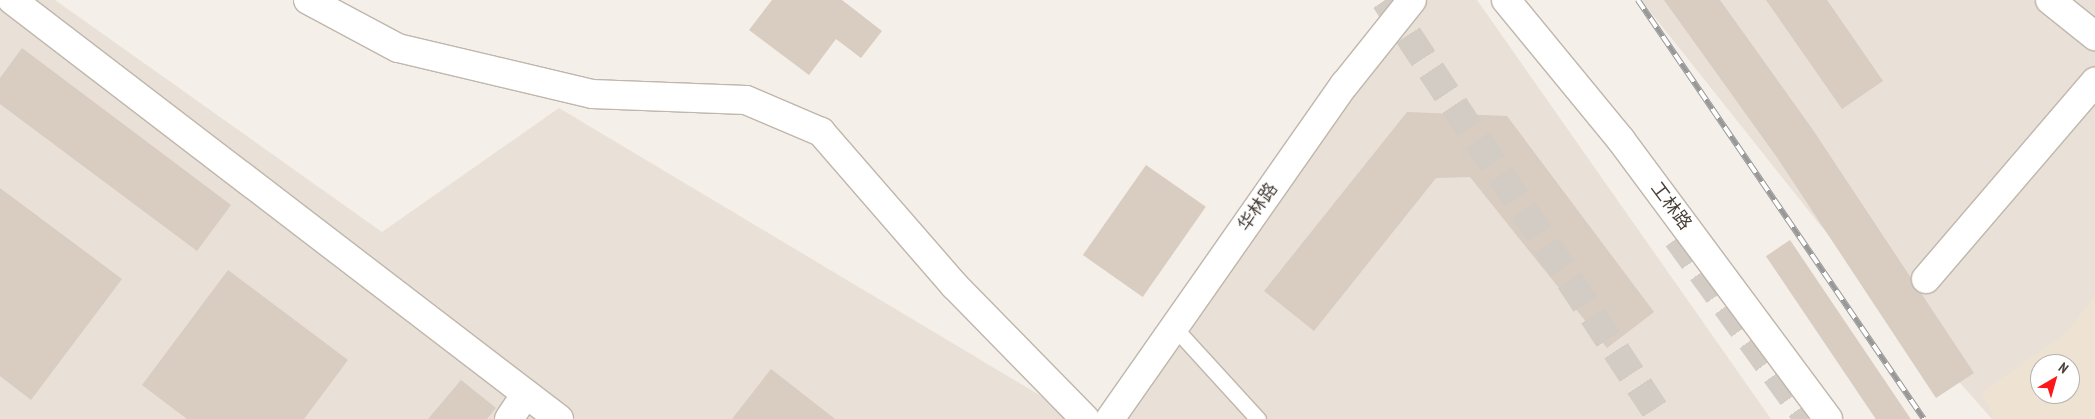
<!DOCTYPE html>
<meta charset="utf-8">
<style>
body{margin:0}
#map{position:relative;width:2095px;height:419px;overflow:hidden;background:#f5efe9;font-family:"PT Sans Narrow","Noto Sans SC",sans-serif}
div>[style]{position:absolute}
.residential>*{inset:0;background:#e9e0d7}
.education>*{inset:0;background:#eee2d3}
.building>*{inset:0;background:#d9ccc1;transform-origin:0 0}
.trunk-tunnel>*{height:28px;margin-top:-14px;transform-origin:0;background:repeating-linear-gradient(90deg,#d2ccc5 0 28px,transparent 0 42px)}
.roads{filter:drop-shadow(1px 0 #c0b6ab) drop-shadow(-1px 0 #c0b6ab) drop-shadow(0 1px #c0b6ab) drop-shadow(0 -1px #c0b6ab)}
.service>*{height:15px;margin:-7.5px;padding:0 7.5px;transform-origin:7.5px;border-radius:7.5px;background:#fff}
.minor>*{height:28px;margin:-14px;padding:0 14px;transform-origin:14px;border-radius:14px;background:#fff}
.tertiary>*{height:28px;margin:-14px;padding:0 14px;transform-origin:14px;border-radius:14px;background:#fff}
.rail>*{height:5.5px;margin-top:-2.75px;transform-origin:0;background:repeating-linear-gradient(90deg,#fff 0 11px,#989898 0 22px);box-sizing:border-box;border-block:1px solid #989898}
span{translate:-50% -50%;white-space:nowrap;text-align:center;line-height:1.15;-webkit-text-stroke:5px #fff;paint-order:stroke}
.street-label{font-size:18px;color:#483f37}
.north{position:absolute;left:2030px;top:354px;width:50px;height:50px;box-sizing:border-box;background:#fff;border:1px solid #b6b2af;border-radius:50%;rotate:38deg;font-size:14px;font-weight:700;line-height:20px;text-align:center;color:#483f37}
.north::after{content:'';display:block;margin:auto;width:18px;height:22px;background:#fc1818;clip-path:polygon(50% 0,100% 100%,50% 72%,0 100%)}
</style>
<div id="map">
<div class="residential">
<i style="clip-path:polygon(0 0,55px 0,382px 232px,559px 108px,1068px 412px,1065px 419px,0 419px)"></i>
<i style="clip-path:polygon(1419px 0,1477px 0,1771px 419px,1124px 419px)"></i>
<i style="clip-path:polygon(evenodd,1641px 0,2095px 0,2095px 419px,1992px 419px,1820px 225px,1641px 0,2040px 364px,2070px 364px,2070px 394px,2040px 394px,2040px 364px)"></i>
</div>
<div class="education">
<i style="clip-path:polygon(evenodd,2095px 295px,2095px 419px,1994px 419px,1982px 392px,2067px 332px,2095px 295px,2040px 364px,2070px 364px,2070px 394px,2040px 394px,2040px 364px)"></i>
</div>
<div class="building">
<i style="clip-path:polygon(772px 0,842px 0,882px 31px,861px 58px,836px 39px,809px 75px,749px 30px)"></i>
<i style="clip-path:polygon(1664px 0,1720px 0,1813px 130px,1974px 373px,1936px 398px,1776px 156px)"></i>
<i style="clip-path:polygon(1766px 0,1827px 0,1883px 81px,1842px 109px)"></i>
<i style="clip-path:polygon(22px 48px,231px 205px,197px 251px,0 104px,0 78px)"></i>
<i style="clip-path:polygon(1407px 112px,1507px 116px,1654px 312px,1607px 348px,1470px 177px,1436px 178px,1314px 331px,1264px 291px)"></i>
<i style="left:1146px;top:165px;width:73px;height:110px;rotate:35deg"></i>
<i style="clip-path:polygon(0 188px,122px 279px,31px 400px,0 376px)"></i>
<i style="left:1790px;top:240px;width:217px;height:29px;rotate:56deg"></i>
<i style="clip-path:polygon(228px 270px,348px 360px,304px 419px,187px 419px,142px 385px)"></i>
<i style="clip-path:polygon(771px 369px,835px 419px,732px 419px)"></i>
<i style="clip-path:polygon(461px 380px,496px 408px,487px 419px,428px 419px)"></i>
</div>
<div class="trunk-tunnel">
<i style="left:1385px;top:0;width:502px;rotate:56.63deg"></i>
<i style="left:1677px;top:238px;width:223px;rotate:54.1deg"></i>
</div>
<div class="roads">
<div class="service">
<i style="left:1173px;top:326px;width:126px;rotate:47.6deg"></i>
</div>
<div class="minor">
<i style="left:12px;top:0;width:689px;rotate:37.45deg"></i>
<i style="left:308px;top:0;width:102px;rotate:28.1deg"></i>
<i style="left:398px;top:48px;width:199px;rotate:13.3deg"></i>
<i style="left:592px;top:94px;width:154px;rotate:2.2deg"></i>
<i style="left:746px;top:100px;width:82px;rotate:23.1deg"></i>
<i style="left:821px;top:132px;width:203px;rotate:49deg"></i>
<i style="left:954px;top:285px;width:187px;rotate:45.6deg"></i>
<i style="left:2050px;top:0;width:58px;rotate:38.7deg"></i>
<i style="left:1926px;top:279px;width:260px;rotate:-49.4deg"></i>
<i style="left:509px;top:419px;width:30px;rotate:-56deg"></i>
</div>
<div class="tertiary">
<i style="left:1506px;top:0;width:181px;rotate:50.6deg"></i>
<i style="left:1621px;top:140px;width:347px;rotate:53.4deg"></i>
<i style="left:1110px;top:419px;width:409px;rotate:-55deg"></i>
<i style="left:1345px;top:84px;width:107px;rotate:-51.4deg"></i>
</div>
</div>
<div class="rail">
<i style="left:1638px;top:0;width:507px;rotate:55.68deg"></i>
</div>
<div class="street-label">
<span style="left:1671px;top:206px;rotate:53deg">工林路</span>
<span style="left:1258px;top:207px;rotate:-55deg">华林路</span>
</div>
<div class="north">N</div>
</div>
